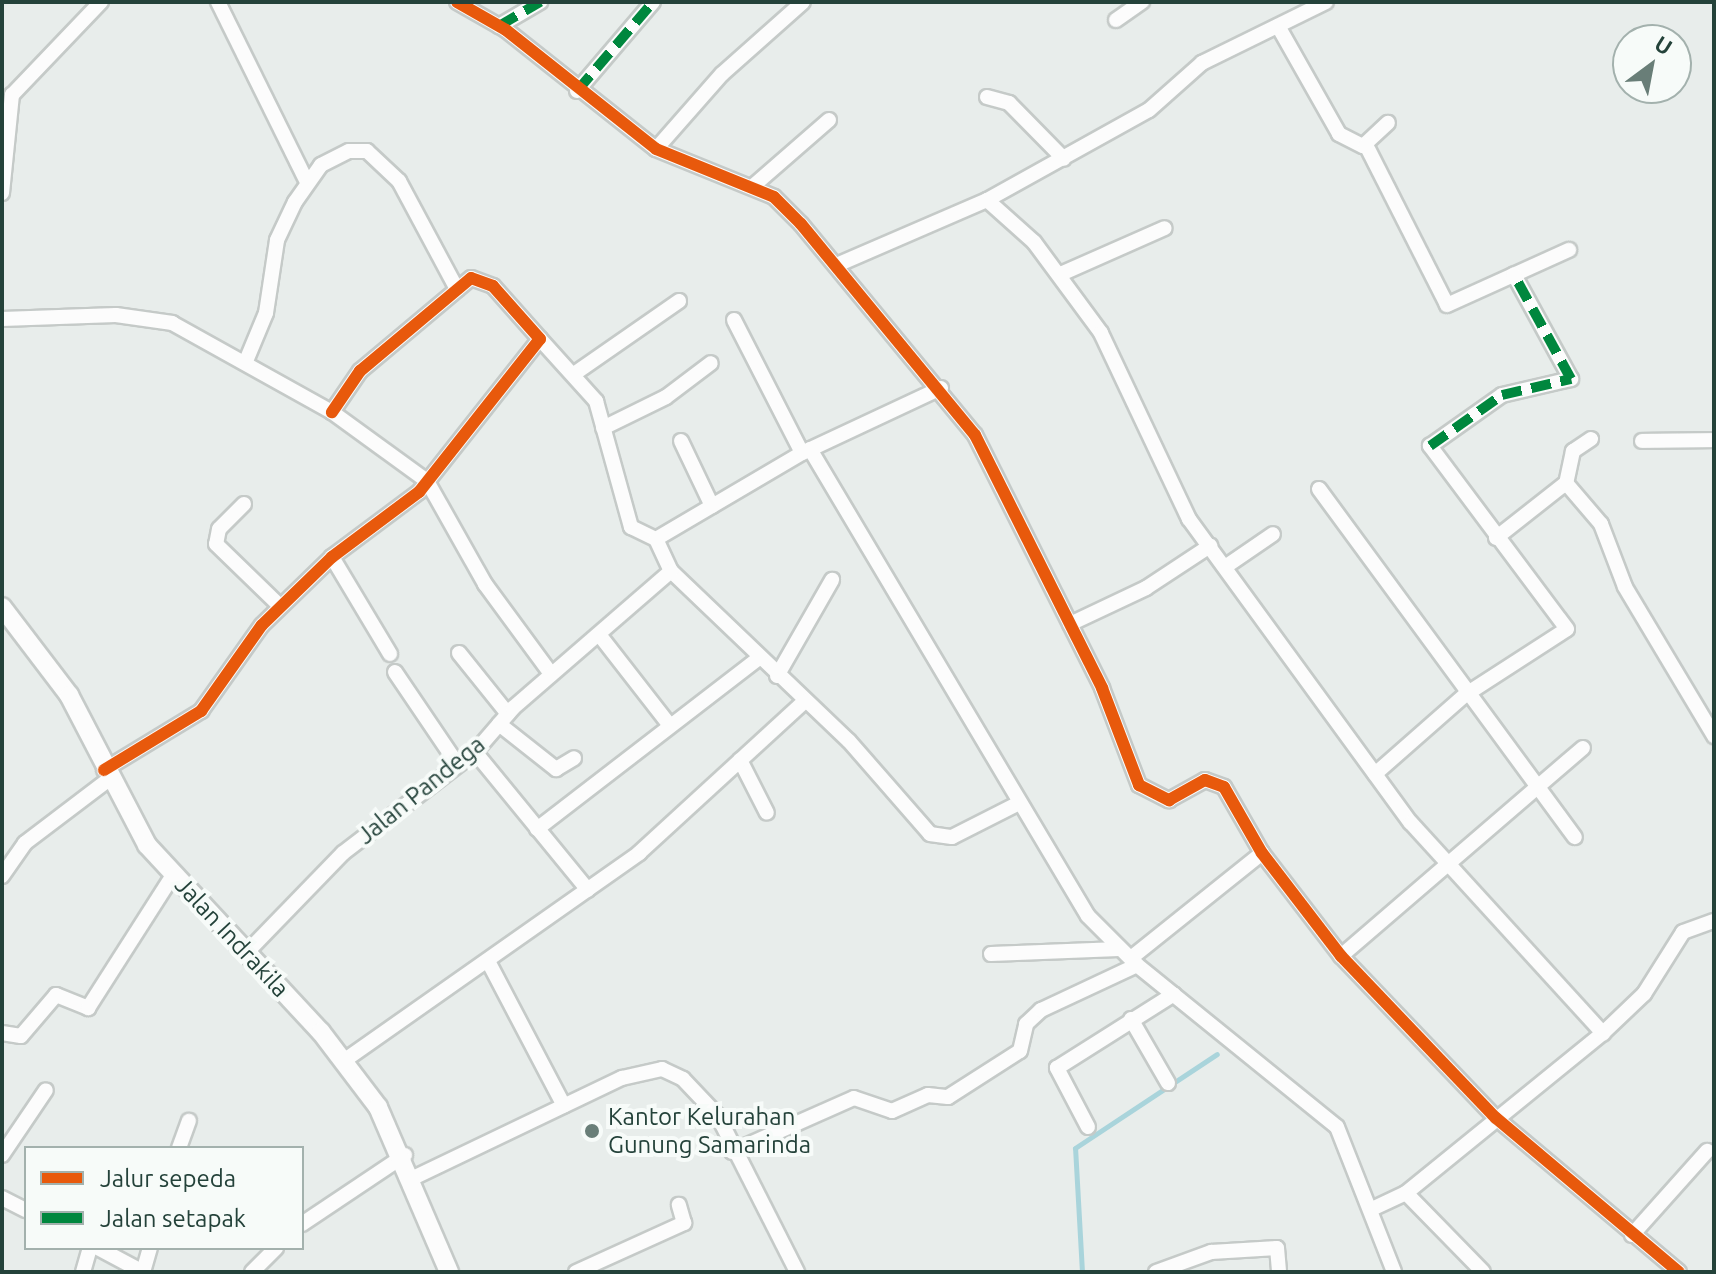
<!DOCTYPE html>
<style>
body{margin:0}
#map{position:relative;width:1716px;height:1274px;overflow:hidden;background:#e8edeb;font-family:Ubuntu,sans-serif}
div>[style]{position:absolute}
.stream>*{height:5px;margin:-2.5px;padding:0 2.5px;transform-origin:2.5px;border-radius:2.5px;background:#a9d4db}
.roads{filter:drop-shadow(2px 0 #c5cac8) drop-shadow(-2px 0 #c5cac8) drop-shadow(0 2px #c5cac8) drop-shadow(0 -2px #c5cac8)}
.street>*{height:14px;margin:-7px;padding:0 7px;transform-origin:7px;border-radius:7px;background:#fcfcfc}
.secondary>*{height:18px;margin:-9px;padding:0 9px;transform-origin:9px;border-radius:9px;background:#fcfcfc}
.quiet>*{height:10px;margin-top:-5px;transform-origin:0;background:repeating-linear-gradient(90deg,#00873e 0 20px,transparent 0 30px)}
.cycleway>*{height:12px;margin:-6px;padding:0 6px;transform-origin:6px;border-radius:6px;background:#e8590c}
.dots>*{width:22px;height:22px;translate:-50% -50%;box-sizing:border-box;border:4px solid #f7fbf9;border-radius:50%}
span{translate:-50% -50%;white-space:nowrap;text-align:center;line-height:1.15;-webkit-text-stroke:8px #f7fbf9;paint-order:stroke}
.street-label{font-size:24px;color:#24423a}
.poi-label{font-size:24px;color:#24423a}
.left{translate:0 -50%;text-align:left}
.frame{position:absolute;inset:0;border:4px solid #24423a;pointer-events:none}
.legend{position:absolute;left:24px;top:1146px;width:280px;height:104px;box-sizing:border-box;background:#f7fbf9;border:2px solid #a3b1ad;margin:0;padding:10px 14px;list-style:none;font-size:24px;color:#24423a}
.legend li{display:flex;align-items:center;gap:16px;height:40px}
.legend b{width:40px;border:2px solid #a3b1ad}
.north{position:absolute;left:1612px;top:24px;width:80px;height:80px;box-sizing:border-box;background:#f7fbf9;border:2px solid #a3b1ad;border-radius:50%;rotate:32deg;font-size:22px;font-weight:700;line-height:32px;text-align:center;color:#24423a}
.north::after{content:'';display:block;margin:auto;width:28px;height:36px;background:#697e78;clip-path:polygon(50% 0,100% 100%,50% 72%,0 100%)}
</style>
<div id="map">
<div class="stream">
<i style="left:1082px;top:1272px;width:124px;rotate:-93.2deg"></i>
<i style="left:1075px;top:1148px;width:170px;rotate:-33.5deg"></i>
</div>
<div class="roads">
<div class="street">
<i style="left:218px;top:2px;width:201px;rotate:63.7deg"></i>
<i style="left:457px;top:2px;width:56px;rotate:29.7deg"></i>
<i style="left:506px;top:30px;width:191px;rotate:38.4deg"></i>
<i style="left:656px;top:149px;width:127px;rotate:22.1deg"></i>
<i style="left:774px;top:197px;width:38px;rotate:45deg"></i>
<i style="left:801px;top:224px;width:273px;rotate:50.5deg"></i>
<i style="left:975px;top:435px;width:283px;rotate:63.3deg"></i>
<i style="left:1102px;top:688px;width:104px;rotate:69.1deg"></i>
<i style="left:1139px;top:785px;width:34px;rotate:27deg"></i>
<i style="left:1169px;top:800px;width:41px;rotate:-29.1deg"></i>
<i style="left:1205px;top:780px;width:20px;rotate:20deg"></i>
<i style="left:1224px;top:787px;width:76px;rotate:60.1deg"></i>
<i style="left:1262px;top:853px;width:130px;rotate:52.5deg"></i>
<i style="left:1341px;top:956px;width:224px;rotate:46.3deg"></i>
<i style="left:1496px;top:1118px;width:239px;rotate:40.1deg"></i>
<i style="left:1116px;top:20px;width:32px;rotate:-35deg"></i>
<i style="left:499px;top:26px;width:48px;rotate:-30.3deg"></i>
<i style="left:1278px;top:26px;width:124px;rotate:60.5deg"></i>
<i style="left:1339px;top:134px;width:27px;rotate:27deg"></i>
<i style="left:1363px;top:146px;width:34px;rotate:-43deg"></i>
<i style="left:577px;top:91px;width:117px;rotate:-49.5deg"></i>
<i style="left:987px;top:97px;width:23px;rotate:15deg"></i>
<i style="left:1009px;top:103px;width:78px;rotate:45.5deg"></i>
<i style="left:1366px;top:145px;width:179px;rotate:63.1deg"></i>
<i style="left:1447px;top:305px;width:134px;rotate:-24.3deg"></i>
<i style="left:656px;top:149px;width:100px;rotate:-48.7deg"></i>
<i style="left:722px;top:74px;width:108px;rotate:-41.6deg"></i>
<i style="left:752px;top:187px;width:102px;rotate:-41deg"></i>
<i style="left:2px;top:193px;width:99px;rotate:-84.2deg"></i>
<i style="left:12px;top:95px;width:129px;rotate:-46.3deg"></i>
<i style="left:987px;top:200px;width:185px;rotate:-29.1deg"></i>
<i style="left:1149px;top:110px;width:71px;rotate:-41.6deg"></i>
<i style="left:1202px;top:63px;width:138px;rotate:-26.2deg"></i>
<i style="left:839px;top:264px;width:161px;rotate:-23.4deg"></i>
<i style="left:987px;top:200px;width:63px;rotate:41.8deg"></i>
<i style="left:1034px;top:242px;width:113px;rotate:53.6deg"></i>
<i style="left:1101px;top:333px;width:206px;rotate:64.7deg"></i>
<i style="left:1189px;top:519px;width:376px;rotate:53.9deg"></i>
<i style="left:1411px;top:823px;width:285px;rotate:47.6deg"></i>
<i style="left:1063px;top:273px;width:111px;rotate:-23.8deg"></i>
<i style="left:2px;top:319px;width:114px;rotate:-2deg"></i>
<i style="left:116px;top:315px;width:57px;rotate:8.1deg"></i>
<i style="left:172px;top:323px;width:183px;rotate:29.1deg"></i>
<i style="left:332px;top:412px;width:117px;rotate:36deg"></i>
<i style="left:427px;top:481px;width:118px;rotate:60.6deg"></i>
<i style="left:485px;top:584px;width:112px;rotate:53.7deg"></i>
<i style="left:734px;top:320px;width:149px;rotate:62.9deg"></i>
<i style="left:540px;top:339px;width:84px;rotate:47.9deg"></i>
<i style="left:596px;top:401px;width:131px;rotate:74.5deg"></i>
<i style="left:631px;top:527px;width:28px;rotate:26deg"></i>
<i style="left:246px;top:361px;width:52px;rotate:-67.4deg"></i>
<i style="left:266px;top:313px;width:74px;rotate:-81.4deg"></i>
<i style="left:277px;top:240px;width:42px;rotate:-64.7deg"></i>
<i style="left:295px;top:202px;width:45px;rotate:-54.9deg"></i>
<i style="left:321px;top:165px;width:31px;rotate:-27deg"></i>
<i style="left:349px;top:151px;width:18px"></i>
<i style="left:367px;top:151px;width:44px;rotate:43.2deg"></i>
<i style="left:399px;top:181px;width:123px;rotate:61.8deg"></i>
<i style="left:574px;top:374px;width:128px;rotate:-34.8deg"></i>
<i style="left:941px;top:388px;width:153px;rotate:154.9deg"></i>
<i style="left:802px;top:453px;width:169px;rotate:149.5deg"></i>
<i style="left:656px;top:539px;width:35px;rotate:65deg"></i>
<i style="left:671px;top:571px;width:246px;rotate:43.7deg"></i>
<i style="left:849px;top:741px;width:123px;rotate:48.9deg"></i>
<i style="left:930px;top:834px;width:22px;rotate:8deg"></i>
<i style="left:952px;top:837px;width:73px;rotate:-26.9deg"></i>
<i style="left:603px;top:428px;width:70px;rotate:-26.2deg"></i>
<i style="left:666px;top:397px;width:56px;rotate:-37.1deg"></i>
<i style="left:1591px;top:439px;width:22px;rotate:146deg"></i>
<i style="left:1573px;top:451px;width:33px;rotate:102deg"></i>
<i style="left:1566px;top:483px;width:54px;rotate:49.5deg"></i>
<i style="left:1601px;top:524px;width:67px;rotate:69.1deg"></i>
<i style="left:1625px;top:587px;width:174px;rotate:59.1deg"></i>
<i style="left:681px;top:441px;width:72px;rotate:64.5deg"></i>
<i style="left:1642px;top:441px;width:72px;rotate:-0.8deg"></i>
<i style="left:810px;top:449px;width:543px;rotate:59.24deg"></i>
<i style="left:1088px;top:916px;width:69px;rotate:45deg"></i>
<i style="left:1137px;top:965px;width:257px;rotate:39deg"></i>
<i style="left:1337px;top:1127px;width:156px;rotate:68.5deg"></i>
<i style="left:1319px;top:489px;width:432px;rotate:53.7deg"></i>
<i style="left:244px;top:504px;width:35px;rotate:135deg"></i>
<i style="left:219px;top:529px;width:15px;rotate:101deg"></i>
<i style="left:216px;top:544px;width:89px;rotate:44.1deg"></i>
<i style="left:1496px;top:538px;width:89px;rotate:-38.2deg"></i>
<i style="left:332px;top:557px;width:113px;rotate:59.1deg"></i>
<i style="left:1225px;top:567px;width:58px;rotate:-34.5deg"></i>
<i style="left:1070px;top:624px;width:84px;rotate:-25.3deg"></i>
<i style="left:1146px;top:588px;width:77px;rotate:-33.3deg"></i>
<i style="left:601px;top:637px;width:109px;rotate:52.1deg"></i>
<i style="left:459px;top:653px;width:78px;rotate:51.2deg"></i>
<i style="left:395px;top:672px;width:112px;rotate:55.9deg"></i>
<i style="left:777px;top:676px;width:111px;rotate:-60.2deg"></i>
<i style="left:499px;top:724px;width:73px;rotate:38.3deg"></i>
<i style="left:556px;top:769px;width:21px;rotate:-31deg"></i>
<i style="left:475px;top:752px;width:178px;rotate:50.7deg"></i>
<i style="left:740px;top:760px;width:59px;rotate:63deg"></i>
<i style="left:104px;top:770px;width:114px;rotate:-31.3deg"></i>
<i style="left:201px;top:711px;width:105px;rotate:-54.7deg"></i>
<i style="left:262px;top:625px;width:98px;rotate:-44.2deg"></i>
<i style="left:332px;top:557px;width:109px;rotate:-36.8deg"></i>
<i style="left:419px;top:492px;width:195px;rotate:-51.7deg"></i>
<i style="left:540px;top:339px;width:71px;rotate:-131.6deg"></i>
<i style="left:493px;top:286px;width:23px;rotate:-160deg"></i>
<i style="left:471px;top:278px;width:145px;rotate:140deg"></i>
<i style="left:360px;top:371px;width:50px;rotate:124.3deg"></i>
<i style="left:1375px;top:774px;width:120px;rotate:-41.3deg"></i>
<i style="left:1465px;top:695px;width:121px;rotate:-32.9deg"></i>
<i style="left:1567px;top:629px;width:229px;rotate:-126.8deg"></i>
<i style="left:1430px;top:446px;width:88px;rotate:-35.3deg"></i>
<i style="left:1502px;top:395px;width:71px;rotate:-13.1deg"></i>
<i style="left:1571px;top:379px;width:119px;rotate:-118.7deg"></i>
<i style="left:537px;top:829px;width:279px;rotate:-37.6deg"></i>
<i style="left:2px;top:876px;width:40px;rotate:-55.1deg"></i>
<i style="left:25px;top:843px;width:104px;rotate:-37.2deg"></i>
<i style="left:248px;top:951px;width:136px;rotate:-45.9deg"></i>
<i style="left:343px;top:853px;width:166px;rotate:-37.4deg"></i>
<i style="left:475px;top:752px;width:58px;rotate:-49.2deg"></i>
<i style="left:513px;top:708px;width:209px;rotate:-40.9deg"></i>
<i style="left:991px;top:954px;width:128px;rotate:-2.2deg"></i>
<i style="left:1341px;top:956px;width:319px;rotate:-40.7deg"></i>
<i style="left:1131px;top:958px;width:168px;rotate:-38.7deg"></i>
<i style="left:489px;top:963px;width:161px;rotate:62.3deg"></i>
<i style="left:1131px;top:1019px;width:74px;rotate:60deg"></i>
<i style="left:2px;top:1033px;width:19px;rotate:9deg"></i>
<i style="left:21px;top:1036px;width:54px;rotate:-49.5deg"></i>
<i style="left:56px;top:995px;width:35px;rotate:22deg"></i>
<i style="left:88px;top:1008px;width:158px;rotate:-57.4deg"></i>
<i style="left:345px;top:1060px;width:360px;rotate:-35.1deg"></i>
<i style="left:639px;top:853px;width:225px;rotate:-42.5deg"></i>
<i style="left:1088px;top:1127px;width:67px;rotate:-117.7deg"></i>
<i style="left:1057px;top:1068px;width:138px;rotate:-32.3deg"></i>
<i style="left:179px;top:1148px;width:29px;rotate:-70deg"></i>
<i style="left:732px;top:1152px;width:133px;rotate:-23.9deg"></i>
<i style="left:854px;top:1098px;width:40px;rotate:18.9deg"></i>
<i style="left:892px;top:1111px;width:39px;rotate:-24deg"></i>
<i style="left:928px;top:1095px;width:20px;rotate:6deg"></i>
<i style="left:948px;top:1097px;width:85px;rotate:-32.6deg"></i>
<i style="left:1020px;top:1051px;width:28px;rotate:-77deg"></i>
<i style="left:1026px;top:1024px;width:21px;rotate:-43deg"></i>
<i style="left:1041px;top:1010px;width:106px;rotate:-25.1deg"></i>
<i style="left:2px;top:1155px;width:78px;rotate:-55.9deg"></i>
<i style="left:413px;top:1178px;width:232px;rotate:-25.6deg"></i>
<i style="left:622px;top:1078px;width:41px;rotate:-12.7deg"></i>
<i style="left:662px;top:1069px;width:23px;rotate:25deg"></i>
<i style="left:683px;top:1079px;width:51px;rotate:46.6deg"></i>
<i style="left:718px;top:1116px;width:175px;rotate:63.1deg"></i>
<i style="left:1406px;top:1193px;width:110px;rotate:45.7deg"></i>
<i style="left:2px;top:1198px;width:27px;rotate:27deg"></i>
<i style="left:1374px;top:1208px;width:35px;rotate:-25deg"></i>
<i style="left:1406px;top:1193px;width:254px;rotate:-39.1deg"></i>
<i style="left:1603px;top:1033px;width:57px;rotate:-43.6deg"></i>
<i style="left:1644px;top:994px;width:73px;rotate:-57.8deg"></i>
<i style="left:1683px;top:932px;width:33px;rotate:-20deg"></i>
<i style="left:302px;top:1224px;width:124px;rotate:-33.8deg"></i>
<i style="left:1632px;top:1235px;width:113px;rotate:-48.2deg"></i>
<i style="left:98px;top:1248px;width:51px;rotate:28.1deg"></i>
<i style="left:143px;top:1272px;width:25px;rotate:-74deg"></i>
<i style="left:83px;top:1272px;width:25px;rotate:-74deg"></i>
<i style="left:252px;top:1272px;width:34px;rotate:-45deg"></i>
<i style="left:576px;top:1272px;width:119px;rotate:-24.4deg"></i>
<i style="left:684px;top:1223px;width:19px;rotate:-106deg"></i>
<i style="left:1156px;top:1272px;width:59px;rotate:-20deg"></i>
<i style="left:1211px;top:1252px;width:66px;rotate:-3.5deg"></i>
<i style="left:1277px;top:1248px;width:24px;rotate:85deg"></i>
</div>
<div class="secondary">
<i style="left:2px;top:607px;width:111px;rotate:52.7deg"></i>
<i style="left:69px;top:695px;width:169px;rotate:62.5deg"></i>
<i style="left:147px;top:845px;width:255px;rotate:47.1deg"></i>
<i style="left:321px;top:1032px;width:94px;rotate:52.8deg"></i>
<i style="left:378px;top:1107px;width:180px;rotate:66.7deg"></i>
</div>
</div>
<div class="quiet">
<i style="left:499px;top:26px;width:48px;rotate:-30.3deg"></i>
<i style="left:577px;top:91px;width:117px;rotate:-49.5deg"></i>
<i style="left:1430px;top:446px;width:88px;rotate:-35.3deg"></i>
<i style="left:1502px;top:395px;width:71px;rotate:-13.1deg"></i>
<i style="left:1571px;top:379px;width:119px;rotate:-118.7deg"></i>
</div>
<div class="cycleway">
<i style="left:457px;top:2px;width:56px;rotate:29.7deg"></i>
<i style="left:506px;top:30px;width:191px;rotate:38.4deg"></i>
<i style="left:656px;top:149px;width:127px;rotate:22.1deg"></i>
<i style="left:774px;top:197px;width:38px;rotate:45deg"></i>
<i style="left:801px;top:224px;width:273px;rotate:50.5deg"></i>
<i style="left:975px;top:435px;width:283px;rotate:63.3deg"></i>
<i style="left:1102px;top:688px;width:104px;rotate:69.1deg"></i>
<i style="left:1139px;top:785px;width:34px;rotate:27deg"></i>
<i style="left:1169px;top:800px;width:41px;rotate:-29.1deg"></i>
<i style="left:1205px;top:780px;width:20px;rotate:20deg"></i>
<i style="left:1224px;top:787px;width:76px;rotate:60.1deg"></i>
<i style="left:1262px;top:853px;width:130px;rotate:52.5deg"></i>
<i style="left:1341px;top:956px;width:224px;rotate:46.3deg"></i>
<i style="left:1496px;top:1118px;width:239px;rotate:40.1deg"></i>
<i style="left:104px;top:770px;width:114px;rotate:-31.3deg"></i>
<i style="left:201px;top:711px;width:105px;rotate:-54.7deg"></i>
<i style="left:262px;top:625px;width:98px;rotate:-44.2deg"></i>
<i style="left:332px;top:557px;width:109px;rotate:-36.8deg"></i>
<i style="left:419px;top:492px;width:195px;rotate:-51.7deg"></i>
<i style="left:540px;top:339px;width:71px;rotate:-131.6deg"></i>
<i style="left:493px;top:286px;width:23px;rotate:-160deg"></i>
<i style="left:471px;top:278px;width:145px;rotate:140deg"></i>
<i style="left:360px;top:371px;width:50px;rotate:124.3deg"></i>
</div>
<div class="dots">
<i style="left:592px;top:1131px;background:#697e78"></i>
</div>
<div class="street-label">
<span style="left:421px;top:790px;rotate:-39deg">Jalan Pandega</span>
<span style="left:232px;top:937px;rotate:47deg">Jalan Indrakila</span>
</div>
<div class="poi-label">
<span class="left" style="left:608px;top:1131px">Kantor Kelurahan<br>Gunung Samarinda</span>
</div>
<div class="frame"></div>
<ul class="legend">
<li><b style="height:10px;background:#e8590c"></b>Jalur sepeda</li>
<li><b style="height:10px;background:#00873e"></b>Jalan setapak</li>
</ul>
<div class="north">U</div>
</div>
